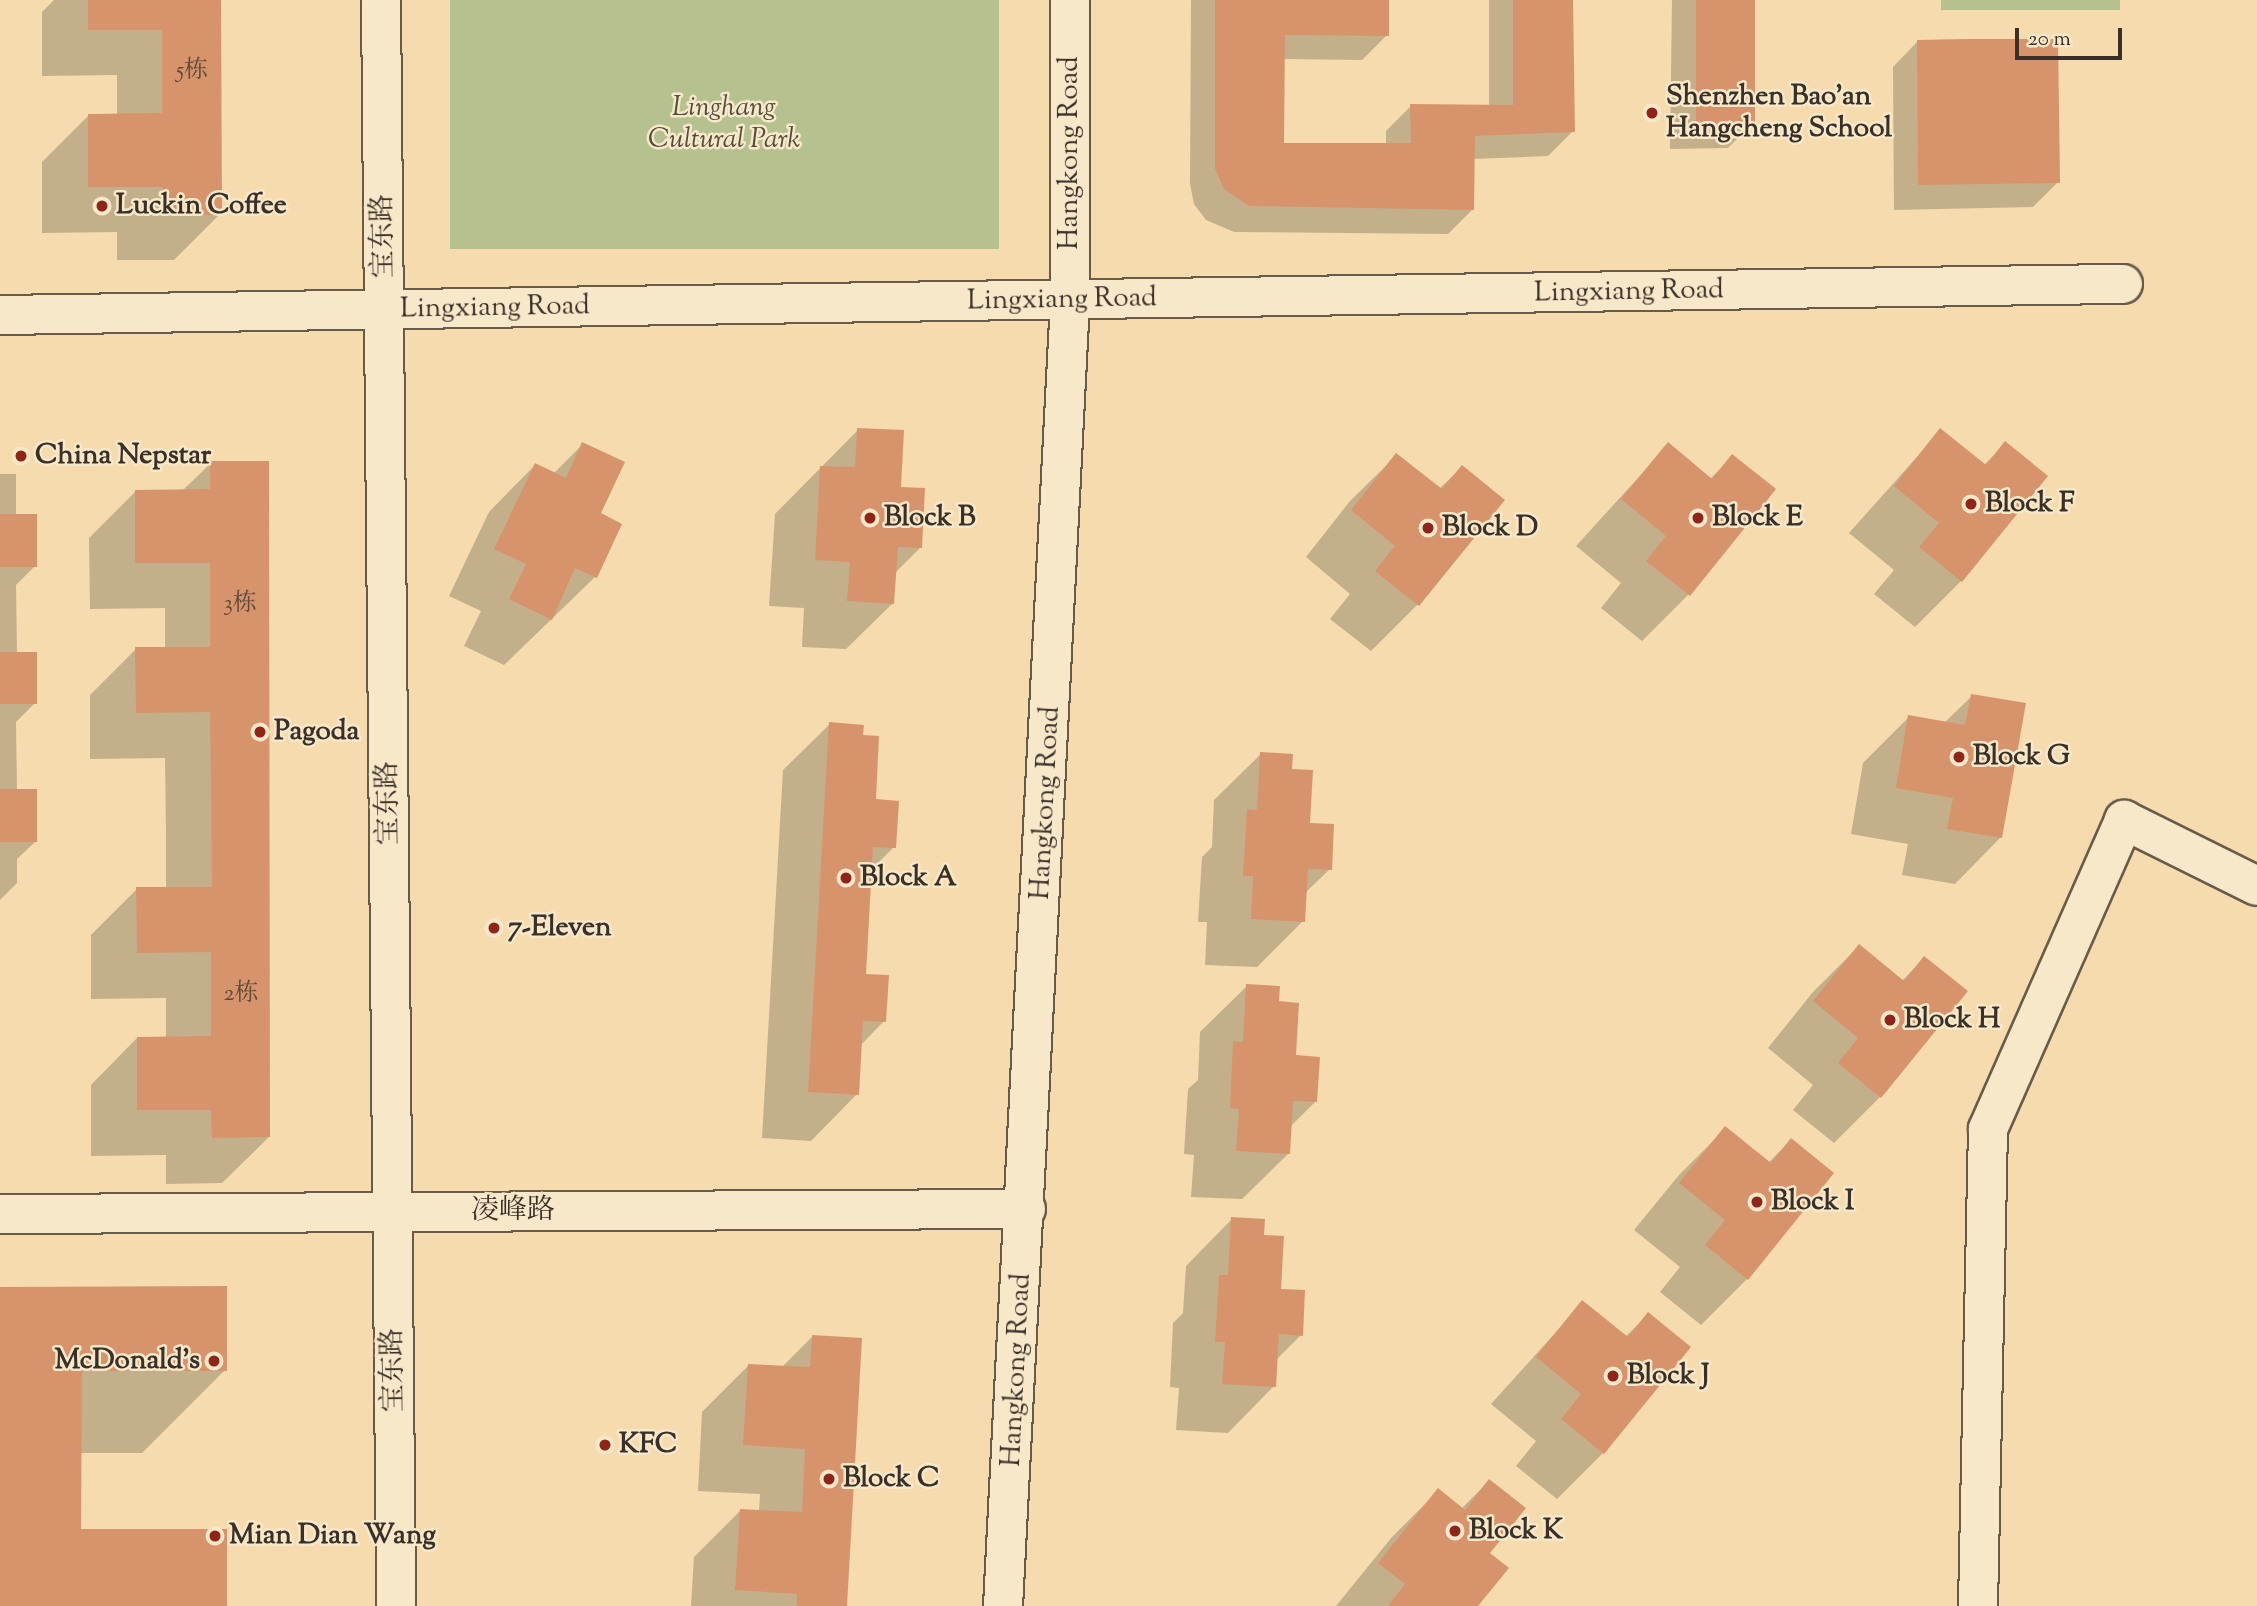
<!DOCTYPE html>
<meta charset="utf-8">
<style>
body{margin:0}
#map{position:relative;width:2257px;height:1606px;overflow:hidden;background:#f5dbae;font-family:"Sorts Mill Goudy","Noto Serif SC",serif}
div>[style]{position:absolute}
.green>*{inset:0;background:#b5c18f;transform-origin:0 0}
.shadow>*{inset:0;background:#0003}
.building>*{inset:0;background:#d7946c;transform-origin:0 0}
.roads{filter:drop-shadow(2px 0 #695b4a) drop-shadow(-2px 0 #695b4a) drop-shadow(0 2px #695b4a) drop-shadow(0 -2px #695b4a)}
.minor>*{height:38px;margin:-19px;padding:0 19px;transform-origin:19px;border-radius:19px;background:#f8e8ca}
.tertiary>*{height:38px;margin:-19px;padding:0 19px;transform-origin:19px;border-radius:19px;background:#f8e8ca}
.dots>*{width:19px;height:19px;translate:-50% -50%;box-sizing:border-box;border:4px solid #f8e8ca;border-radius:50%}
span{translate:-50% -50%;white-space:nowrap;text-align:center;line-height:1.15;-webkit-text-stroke:5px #f8e8ca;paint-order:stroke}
.number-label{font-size:24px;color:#614939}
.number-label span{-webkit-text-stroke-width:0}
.poi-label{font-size:28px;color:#3a3028;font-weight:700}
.left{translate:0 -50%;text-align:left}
.right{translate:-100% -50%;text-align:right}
.park-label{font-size:28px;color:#534d3d;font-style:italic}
.street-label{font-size:28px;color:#3a3028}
.scale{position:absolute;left:2015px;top:28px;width:107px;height:32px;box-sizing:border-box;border:4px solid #3a3028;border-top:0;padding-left:9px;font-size:21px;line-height:24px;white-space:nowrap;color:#3a3028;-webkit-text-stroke:5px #f8e8ca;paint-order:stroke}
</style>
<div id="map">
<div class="green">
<i style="left:450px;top:0;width:549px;height:249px"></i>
<i style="left:1941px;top:0;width:179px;height:10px"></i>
</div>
<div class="shadow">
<i style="clip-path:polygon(54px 0,220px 0,220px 214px,174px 260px,117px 260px,117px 232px,42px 233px,42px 162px,88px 116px,117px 115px,117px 75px,42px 76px,42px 12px)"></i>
<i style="clip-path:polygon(1191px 0,1387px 0,1387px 35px,1362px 60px,1283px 59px,1283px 145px,1386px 144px,1386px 131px,1411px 106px,1489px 107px,1489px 0,1572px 0,1573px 131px,1548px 156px,1473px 159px,1473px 209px,1448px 234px,1234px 232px,1206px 220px,1194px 204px,1190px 184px)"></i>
<i style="clip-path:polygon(1672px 0,1753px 0,1753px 123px,1728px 148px,1670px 149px)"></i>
<i style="clip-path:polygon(1917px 42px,2058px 182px,2033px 207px,1894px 210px,1893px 67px)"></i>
<i style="clip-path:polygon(858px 430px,899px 489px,920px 548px,895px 573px,893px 603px,846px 649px,802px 647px,804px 608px,769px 606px,775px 514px)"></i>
<i style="clip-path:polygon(1940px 431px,1983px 466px,2006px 443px,2046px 476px,1961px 581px,1915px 627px,1874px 594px,1894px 570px,1849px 533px)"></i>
<i style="clip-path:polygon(583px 444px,598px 514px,620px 525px,595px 577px,504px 665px,464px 646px,481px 611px,449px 596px,489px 512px,535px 465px,553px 474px)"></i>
<i style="clip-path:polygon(1668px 445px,1710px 479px,1733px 456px,1773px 490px,1688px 595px,1642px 641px,1601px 608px,1621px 583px,1576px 546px)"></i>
<i style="clip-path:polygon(1397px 455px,1439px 489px,1462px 467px,1503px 500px,1417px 605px,1371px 651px,1330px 619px,1350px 594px,1306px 557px,1350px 501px)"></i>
<i style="clip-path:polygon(211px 463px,269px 1137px,222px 1183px,166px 1184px,166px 1155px,91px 1156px,91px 1085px,137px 1038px,166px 1038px,166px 998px,91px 999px,91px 935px,137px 889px,166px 889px,166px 830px,165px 758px,90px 759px,90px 695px,136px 649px,165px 649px,165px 608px,90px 609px,89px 538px,136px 491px,182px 491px)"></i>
<i style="clip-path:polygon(0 474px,16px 474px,16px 516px,35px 566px,16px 585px,17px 654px,35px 703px,16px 722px,17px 791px,36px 841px,17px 859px,17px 883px,0 900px)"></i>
<i style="clip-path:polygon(1972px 696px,2001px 837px,1955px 884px,1902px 875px,1908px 844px,1851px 834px,1863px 763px,1909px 717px,1944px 723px)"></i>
<i style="clip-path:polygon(830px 724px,861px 737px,874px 801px,894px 847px,870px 871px,864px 975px,884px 1021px,860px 1046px,857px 1094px,811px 1141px,762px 1138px,783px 770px)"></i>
<i style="clip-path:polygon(1261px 754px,1290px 771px,1308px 825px,1330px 869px,1304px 894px,1303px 921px,1257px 967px,1205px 965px,1207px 922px,1198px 922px,1202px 857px,1212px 847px,1214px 800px)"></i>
<i style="clip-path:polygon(1859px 946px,1902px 981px,1924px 958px,1880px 1097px,1834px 1143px,1793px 1110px,1813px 1085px,1768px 1048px,1813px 992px)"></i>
<i style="clip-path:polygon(1247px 986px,1277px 1003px,1294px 1057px,1316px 1101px,1290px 1127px,1289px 1153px,1242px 1199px,1191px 1197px,1194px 1155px,1184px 1154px,1188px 1089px,1198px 1080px,1200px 1032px)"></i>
<i style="clip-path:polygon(1725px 1129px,1768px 1163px,1791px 1140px,1747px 1279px,1701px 1325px,1660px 1292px,1680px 1267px,1634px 1230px,1679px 1175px)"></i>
<i style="clip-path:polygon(1232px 1219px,1262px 1237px,1279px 1290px,1301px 1335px,1276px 1360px,1274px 1386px,1228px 1433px,1176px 1430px,1179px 1388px,1170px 1387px,1173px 1323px,1183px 1313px,1186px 1266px)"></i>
<i style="clip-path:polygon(0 1289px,225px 1370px,142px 1453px,80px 1453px,80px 1531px,225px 1606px,0 1606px)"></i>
<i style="clip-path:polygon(1583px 1302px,1625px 1337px,1648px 1315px,1603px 1453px,1557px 1499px,1516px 1466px,1536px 1441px,1491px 1404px)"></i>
<i style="clip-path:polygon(812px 1337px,845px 1606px,691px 1606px,694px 1557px,741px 1510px,759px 1511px,760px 1494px,698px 1491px,702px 1412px,749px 1365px,782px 1367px)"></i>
<i style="clip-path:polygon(1489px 1481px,1488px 1553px,1476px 1606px,1336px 1606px,1392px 1537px,1438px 1491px,1461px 1509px)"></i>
</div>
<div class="building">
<i style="clip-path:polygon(88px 0,221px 0,222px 215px,163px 215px,163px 187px,88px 187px,88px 114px,162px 113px,162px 30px,88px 30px)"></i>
<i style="clip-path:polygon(1215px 0,1389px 0,1389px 36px,1285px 35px,1284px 143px,1411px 143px,1410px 104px,1513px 105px,1513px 0,1573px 0,1575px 132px,1475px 136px,1474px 210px,1249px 206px,1224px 189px,1215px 169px)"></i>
<i style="left:1696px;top:0;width:59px;height:125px"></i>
<i style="clip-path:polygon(1965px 39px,2058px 39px,2060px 183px,1918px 185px,1917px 40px)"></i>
<i style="clip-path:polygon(857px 428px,904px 430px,901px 487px,925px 488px,922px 548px,898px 547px,894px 604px,847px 601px,850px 562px,815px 560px,820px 466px,855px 467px)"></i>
<i style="clip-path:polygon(1940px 428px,1986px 465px,2005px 441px,2048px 476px,1962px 582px,1919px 547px,1939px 523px,1894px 486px)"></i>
<i style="clip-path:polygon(582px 442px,625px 462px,601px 513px,622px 524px,597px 578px,575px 568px,552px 620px,509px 599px,526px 564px,494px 549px,535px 463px,566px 478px)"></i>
<i style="clip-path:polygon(1668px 442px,1712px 479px,1732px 454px,1776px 489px,1690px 596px,1646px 561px,1666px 536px,1621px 499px)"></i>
<i style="clip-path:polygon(1396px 453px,1442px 489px,1462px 465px,1505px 500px,1419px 606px,1375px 571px,1395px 546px,1351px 510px)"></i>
<i style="clip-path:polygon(210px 461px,269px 461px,270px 1137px,212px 1138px,211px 1110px,137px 1110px,137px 1037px,211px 1036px,211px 952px,137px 953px,136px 887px,212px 887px,211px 783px,210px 712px,136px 713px,135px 647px,210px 647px,210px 563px,135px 563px,135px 490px,210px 489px)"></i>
<i style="left:0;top:514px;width:37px;height:53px"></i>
<i style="left:0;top:652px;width:37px;height:52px"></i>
<i style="clip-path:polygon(1971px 694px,2026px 703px,2002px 838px,1947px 829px,1953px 798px,1896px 788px,1908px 715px,1965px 725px)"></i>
<i style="clip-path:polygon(829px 722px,864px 725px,863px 735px,879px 736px,876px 799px,899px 801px,896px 848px,873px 847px,866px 974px,889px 975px,886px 1022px,863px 1021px,859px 1095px,808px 1092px)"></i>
<i style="clip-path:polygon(1260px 752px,1293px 754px,1292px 769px,1313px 770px,1310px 823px,1334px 824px,1332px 870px,1308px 869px,1305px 922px,1251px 919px,1253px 876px,1243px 876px,1247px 809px,1257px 810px)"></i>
<i style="left:0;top:789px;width:37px;height:53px"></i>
<i style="clip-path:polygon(1859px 944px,1904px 981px,1924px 956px,1968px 991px,1881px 1098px,1838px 1063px,1858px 1038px,1813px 1001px)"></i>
<i style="clip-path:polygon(1246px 984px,1280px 986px,1279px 1001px,1299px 1003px,1296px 1055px,1320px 1057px,1317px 1102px,1293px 1101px,1290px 1154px,1236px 1151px,1239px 1109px,1230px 1108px,1233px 1041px,1243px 1042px)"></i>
<i style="clip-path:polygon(1725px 1126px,1771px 1163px,1791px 1138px,1834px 1173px,1748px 1280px,1705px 1245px,1725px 1220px,1679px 1183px)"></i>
<i style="clip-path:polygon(1231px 1217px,1265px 1219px,1264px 1235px,1284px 1236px,1281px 1289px,1305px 1290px,1303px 1336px,1279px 1334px,1276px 1387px,1222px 1384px,1225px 1342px,1215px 1342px,1219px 1275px,1228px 1275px)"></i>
<i style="clip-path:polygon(227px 1286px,227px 1371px,82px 1371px,81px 1529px,227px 1529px,227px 1606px,0 1606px,0 1287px)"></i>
<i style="clip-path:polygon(1582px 1300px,1628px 1337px,1648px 1312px,1691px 1347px,1604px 1454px,1561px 1419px,1581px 1394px,1536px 1357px)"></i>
<i style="clip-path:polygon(812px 1335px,862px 1338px,847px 1606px,797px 1606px,797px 1594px,735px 1590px,740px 1509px,802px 1512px,805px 1449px,743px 1445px,748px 1364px,810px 1367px)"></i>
<i style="clip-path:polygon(1489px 1479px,1526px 1508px,1490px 1553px,1509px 1568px,1478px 1606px,1388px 1606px,1405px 1584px,1378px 1563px,1438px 1488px,1465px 1510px)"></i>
</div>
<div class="roads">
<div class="minor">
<i style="left:381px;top:0;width:1606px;rotate:89.46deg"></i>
<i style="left:0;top:315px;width:2123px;rotate:-0.84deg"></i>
<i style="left:0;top:1214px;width:1026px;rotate:-0.28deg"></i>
<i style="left:1003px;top:1606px;width:1308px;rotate:-87.06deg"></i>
<i style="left:1070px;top:300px;width:300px;rotate:-90deg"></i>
<i style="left:1978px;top:1606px;width:477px;rotate:-88.8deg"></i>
<i style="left:1988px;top:1129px;width:338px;rotate:-66.2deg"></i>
</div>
<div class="tertiary">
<i style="left:2124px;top:820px;width:148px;rotate:26.4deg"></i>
</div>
</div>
<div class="dots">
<i style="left:1652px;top:113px;background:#8f2418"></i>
<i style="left:102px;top:206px;background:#8f2418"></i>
<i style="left:21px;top:456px;background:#8f2418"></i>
<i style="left:1971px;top:504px;background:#8f2418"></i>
<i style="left:870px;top:518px;background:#8f2418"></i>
<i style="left:1698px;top:518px;background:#8f2418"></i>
<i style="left:1428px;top:528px;background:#8f2418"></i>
<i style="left:260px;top:732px;background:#8f2418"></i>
<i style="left:1959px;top:757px;background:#8f2418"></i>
<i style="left:846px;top:878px;background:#8f2418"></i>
<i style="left:494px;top:928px;background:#8f2418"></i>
<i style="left:1890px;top:1020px;background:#8f2418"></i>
<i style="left:1757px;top:1202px;background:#8f2418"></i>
<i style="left:214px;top:1361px;background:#8f2418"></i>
<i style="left:1613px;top:1376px;background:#8f2418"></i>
<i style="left:605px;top:1445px;background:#8f2418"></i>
<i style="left:829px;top:1479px;background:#8f2418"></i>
<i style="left:1455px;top:1531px;background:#8f2418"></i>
<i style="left:215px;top:1536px;background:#8f2418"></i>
</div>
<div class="number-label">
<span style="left:192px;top:72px">5栋</span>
<span style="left:240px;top:605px">3栋</span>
<span style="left:241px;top:995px">2栋</span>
</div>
<div class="poi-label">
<span class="left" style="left:1666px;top:113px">Shenzhen Bao’an<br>Hangcheng School</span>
<span class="left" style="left:116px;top:206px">Luckin Coffee</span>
<span class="left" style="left:35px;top:456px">China Nepstar</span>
<span class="left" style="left:1985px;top:504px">Block F</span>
<span class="left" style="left:884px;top:518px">Block B</span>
<span class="left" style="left:1712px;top:518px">Block E</span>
<span class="left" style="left:1442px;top:528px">Block D</span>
<span class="left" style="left:274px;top:732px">Pagoda</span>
<span class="left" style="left:1973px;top:757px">Block G</span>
<span class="left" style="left:860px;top:878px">Block A</span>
<span class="left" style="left:508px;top:928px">7-Eleven</span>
<span class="left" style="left:1904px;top:1020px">Block H</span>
<span class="left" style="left:1771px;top:1202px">Block I</span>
<span class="right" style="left:200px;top:1361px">McDonald's</span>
<span class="left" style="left:1627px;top:1376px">Block J</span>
<span class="left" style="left:619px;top:1445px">KFC</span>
<span class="left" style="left:843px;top:1479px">Block C</span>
<span class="left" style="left:1469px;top:1531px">Block K</span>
<span class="left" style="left:229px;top:1536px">Mian Dian Wang</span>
</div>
<div class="park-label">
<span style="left:724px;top:124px">Linghang<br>Cultural Park</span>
</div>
<div class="street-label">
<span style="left:1070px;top:153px;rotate:-90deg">Hangkong Road</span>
<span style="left:384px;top:236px;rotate:-91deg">宝东路</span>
<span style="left:1629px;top:292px;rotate:-1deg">Lingxiang Road</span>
<span style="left:1062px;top:300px;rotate:-1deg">Lingxiang Road</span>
<span style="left:495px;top:308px;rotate:-1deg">Lingxiang Road</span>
<span style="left:389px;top:803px;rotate:-91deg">宝东路</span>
<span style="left:1046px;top:803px;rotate:-87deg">Hangkong Road</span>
<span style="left:513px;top:1211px">凌峰路</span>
<span style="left:394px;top:1370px;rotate:-91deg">宝东路</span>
<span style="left:1017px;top:1370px;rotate:-87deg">Hangkong Road</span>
</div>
<div class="scale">20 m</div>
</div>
